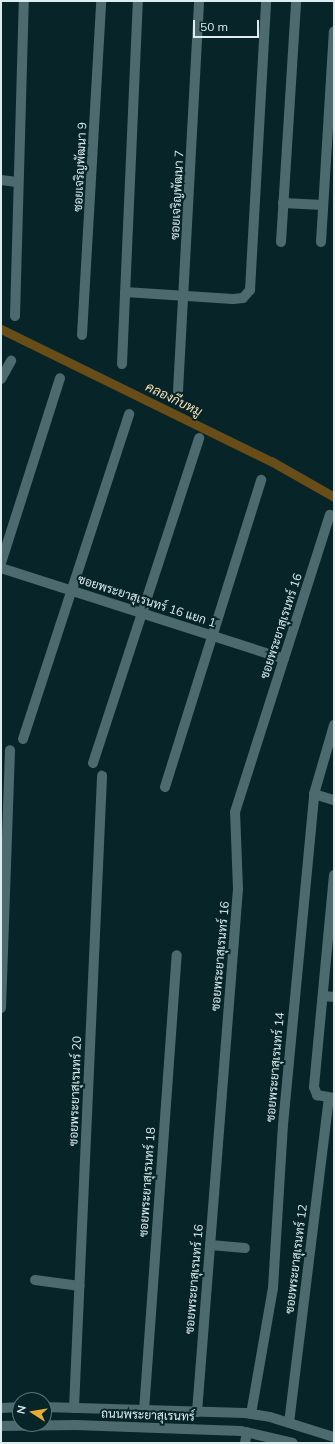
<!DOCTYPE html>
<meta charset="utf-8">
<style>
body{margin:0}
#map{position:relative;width:335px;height:1444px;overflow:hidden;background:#072428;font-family:Mulish,Sarabun,sans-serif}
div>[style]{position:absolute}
.canal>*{height:9px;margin:-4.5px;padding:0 4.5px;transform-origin:4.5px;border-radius:4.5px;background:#694d18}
.minor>*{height:10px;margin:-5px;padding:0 5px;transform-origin:5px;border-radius:5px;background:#4d6a6f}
span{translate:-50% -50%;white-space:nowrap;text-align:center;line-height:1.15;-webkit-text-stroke:4px #072428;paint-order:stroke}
.street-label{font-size:12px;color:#dcecef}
.water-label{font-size:13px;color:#f9dfb3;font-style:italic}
.frame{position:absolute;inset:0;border:2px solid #dcecef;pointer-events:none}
.north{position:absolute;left:12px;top:1392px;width:40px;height:40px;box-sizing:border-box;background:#072428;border:1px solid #5c7478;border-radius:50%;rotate:282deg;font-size:11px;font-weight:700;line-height:16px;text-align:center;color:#dcecef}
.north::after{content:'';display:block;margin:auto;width:14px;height:18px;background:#e6ac36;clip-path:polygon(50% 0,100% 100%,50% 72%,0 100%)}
.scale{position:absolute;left:193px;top:20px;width:66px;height:18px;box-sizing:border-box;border:2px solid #dcecef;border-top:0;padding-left:5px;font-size:12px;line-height:14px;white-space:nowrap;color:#dcecef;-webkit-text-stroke:3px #072428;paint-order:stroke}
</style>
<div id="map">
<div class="canal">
<i style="left:1px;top:329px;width:301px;rotate:26.1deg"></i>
<i style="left:271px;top:461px;width:73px;rotate:29.7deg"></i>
</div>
<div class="minor">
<i style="left:1px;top:180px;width:16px;rotate:7deg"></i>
<i style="left:283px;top:203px;width:40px;rotate:2.9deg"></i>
<i style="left:281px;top:242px;width:241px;rotate:-86.4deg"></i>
<i style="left:321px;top:242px;width:211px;rotate:-86.5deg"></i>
<i style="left:125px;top:292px;width:108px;rotate:3.7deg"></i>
<i style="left:233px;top:299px;width:10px;rotate:-6deg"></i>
<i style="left:243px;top:298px;width:11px;rotate:-49deg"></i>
<i style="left:250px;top:290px;width:289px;rotate:-86.8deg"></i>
<i style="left:15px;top:316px;width:315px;rotate:-88.4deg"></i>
<i style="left:82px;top:335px;width:335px;rotate:-86.7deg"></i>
<i style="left:122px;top:364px;width:363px;rotate:-87.5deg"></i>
<i style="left:1px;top:379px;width:21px;rotate:-61deg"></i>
<i style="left:178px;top:391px;width:391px;rotate:-86.9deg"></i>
<i style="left:1px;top:563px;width:194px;rotate:-72.3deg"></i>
<i style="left:1px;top:568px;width:297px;rotate:17.8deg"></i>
<i style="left:23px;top:739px;width:342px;rotate:-71.9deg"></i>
<i style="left:93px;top:763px;width:342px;rotate:-71.9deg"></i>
<i style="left:165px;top:787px;width:322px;rotate:-72.6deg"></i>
<i style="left:314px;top:794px;width:21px;rotate:17deg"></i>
<i style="left:334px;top:875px;width:213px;rotate:95.4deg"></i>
<i style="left:314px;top:1087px;width:9px;rotate:69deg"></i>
<i style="left:317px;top:1095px;width:17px;rotate:10deg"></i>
<i style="left:324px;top:996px;width:10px;rotate:6deg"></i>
<i style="left:1px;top:1008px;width:258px;rotate:-88deg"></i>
<i style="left:210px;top:1245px;width:35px;rotate:5deg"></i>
<i style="left:35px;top:1280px;width:45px;rotate:7.6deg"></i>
<i style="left:44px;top:1407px;width:201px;rotate:1.7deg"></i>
<i style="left:245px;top:1413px;width:25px;rotate:9deg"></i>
<i style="left:270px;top:1417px;width:67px;rotate:17.4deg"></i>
<i style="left:1px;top:1408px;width:19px;rotate:-3deg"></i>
<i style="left:74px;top:1408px;width:633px;rotate:-87.46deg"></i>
<i style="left:144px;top:1411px;width:457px;rotate:-85.9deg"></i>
<i style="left:197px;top:1412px;width:525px;rotate:-85.52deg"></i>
<i style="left:238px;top:889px;width:77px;rotate:-92.2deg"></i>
<i style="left:235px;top:812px;width:312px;rotate:-72.3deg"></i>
<i style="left:251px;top:1414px;width:128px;rotate:-80.1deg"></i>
<i style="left:273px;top:1288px;width:163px;rotate:-86.5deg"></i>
<i style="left:283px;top:1125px;width:332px;rotate:-84.6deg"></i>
<i style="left:314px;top:794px;width:72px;rotate:-73.8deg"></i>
<i style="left:289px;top:1423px;width:327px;rotate:-83deg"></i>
<i style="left:1px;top:1426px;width:74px;rotate:-0.8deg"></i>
<i style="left:75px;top:1425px;width:166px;rotate:2.1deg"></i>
<i style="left:241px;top:1431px;width:53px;rotate:13deg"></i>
<i style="left:245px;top:1443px;width:11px;rotate:-80deg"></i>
</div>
<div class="street-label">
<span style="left:80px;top:167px;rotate:-87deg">ซอยเจริญพัฒนา 9</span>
<span style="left:177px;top:195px;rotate:-87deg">ซอยเจริญพัฒนา 7</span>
<span style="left:147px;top:601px;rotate:18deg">ซอยพระยาสุเรนทร์ 16 แยก 1</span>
<span style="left:281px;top:626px;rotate:-72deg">ซอยพระยาสุเรนทร์ 16</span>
<span style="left:220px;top:956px;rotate:-85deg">ซอยพระยาสุเรนทร์ 16</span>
<span style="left:275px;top:1067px;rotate:-85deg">ซอยพระยาสุเรนทร์ 14</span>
<span style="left:75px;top:1091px;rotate:-88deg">ซอยพระยาสุเรนทร์ 20</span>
<span style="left:147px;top:1182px;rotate:-86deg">ซอยพระยาสุเรนทร์ 18</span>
<span style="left:296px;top:1259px;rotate:-83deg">ซอยพระยาสุเรนทร์ 12</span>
<span style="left:194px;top:1279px;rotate:-85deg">ซอยพระยาสุเรนทร์ 16</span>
<span style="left:148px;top:1415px;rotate:2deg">ถนนพระยาสุเรนทร์</span>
</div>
<div class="water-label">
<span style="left:174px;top:399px;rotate:26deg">คลองกีบหมู</span>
</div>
<div class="frame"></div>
<div class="north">N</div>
<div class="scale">50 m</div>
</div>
